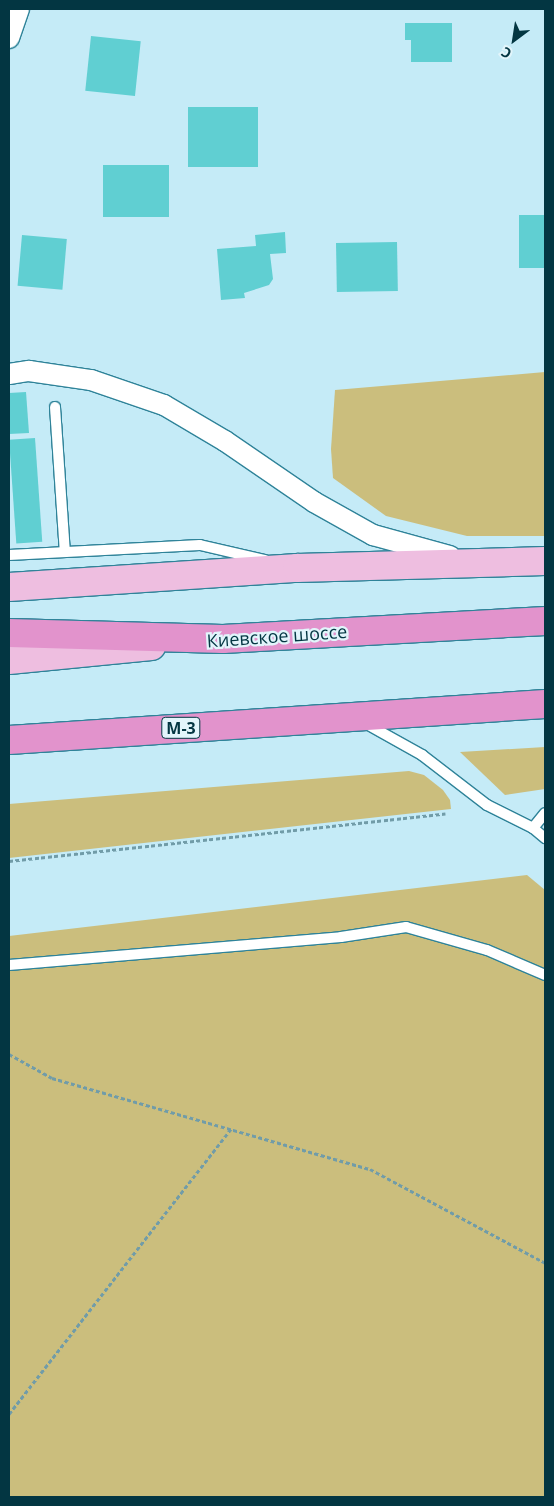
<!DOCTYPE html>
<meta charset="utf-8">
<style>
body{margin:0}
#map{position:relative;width:554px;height:1506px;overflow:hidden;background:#c5ebf7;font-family:"Open Sans",sans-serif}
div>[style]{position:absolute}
.green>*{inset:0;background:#cbbe7d}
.building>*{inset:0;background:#60cfd2;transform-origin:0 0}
.path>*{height:3px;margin-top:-1.5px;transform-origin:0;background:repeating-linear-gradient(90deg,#719ca8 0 4px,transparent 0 6.5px)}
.roads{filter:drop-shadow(1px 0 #2f8399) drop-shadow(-1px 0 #2f8399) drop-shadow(0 1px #2f8399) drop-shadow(0 -1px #2f8399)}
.lane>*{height:10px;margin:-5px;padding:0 5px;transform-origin:5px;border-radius:5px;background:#fff}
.street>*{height:20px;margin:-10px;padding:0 10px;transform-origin:10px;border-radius:10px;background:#fff}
.primary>*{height:28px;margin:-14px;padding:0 14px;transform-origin:14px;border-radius:14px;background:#eebee0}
.highway>*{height:28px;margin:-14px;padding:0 14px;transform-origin:14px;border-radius:14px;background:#e293cc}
span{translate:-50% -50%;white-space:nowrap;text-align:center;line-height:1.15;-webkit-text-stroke:4.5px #e2f5fb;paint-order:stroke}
.shield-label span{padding:1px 4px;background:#e2f5fb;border:1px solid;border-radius:4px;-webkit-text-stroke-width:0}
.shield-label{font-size:16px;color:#033642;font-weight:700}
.street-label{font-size:18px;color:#033642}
.frame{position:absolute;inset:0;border:10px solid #033642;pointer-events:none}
.north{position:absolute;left:489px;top:15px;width:50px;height:50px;-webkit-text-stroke:4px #e2f5fb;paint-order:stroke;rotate:211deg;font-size:14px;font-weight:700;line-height:20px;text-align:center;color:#033642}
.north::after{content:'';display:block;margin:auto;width:18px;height:22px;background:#033642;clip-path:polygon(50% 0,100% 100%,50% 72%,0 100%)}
</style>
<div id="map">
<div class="green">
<i style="clip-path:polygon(545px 372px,545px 536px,467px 536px,386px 516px,333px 478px,331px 449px,335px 390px)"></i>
<i style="clip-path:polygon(545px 747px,545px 789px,505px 795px,460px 752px)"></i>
<i style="clip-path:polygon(409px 771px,424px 775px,443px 790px,450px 800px,451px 809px,9px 858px,9px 804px)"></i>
<i style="clip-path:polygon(527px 875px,545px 890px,545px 1497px,9px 1497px,9px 936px)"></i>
</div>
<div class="building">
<i style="clip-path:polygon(405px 23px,452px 23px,452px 62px,411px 62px,411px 40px,405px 40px)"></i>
<i style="left:91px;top:36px;width:50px;height:55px;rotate:6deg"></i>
<i style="left:188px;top:107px;width:70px;height:60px"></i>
<i style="left:103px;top:165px;width:66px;height:52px"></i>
<i style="left:519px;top:215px;width:26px;height:53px"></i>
<i style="clip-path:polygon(285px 232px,286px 253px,270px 254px,273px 279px,269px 285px,244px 293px,245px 298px,221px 300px,217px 249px,256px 246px,255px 235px)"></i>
<i style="left:22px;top:235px;width:45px;height:51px;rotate:5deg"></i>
<i style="left:397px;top:242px;width:49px;height:61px;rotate:89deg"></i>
<i style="clip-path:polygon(26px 392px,29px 433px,9px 434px,9px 393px)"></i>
<i style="left:35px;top:438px;width:104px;height:26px;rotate:86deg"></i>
</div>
<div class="path">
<i style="left:9px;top:861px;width:439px;rotate:-6.2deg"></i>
<i style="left:9px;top:1054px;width:49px;rotate:29.2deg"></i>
<i style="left:52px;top:1078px;width:331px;rotate:16deg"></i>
<i style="left:370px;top:1169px;width:199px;rotate:28.2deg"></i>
<i style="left:9px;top:1414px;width:363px;rotate:-52.1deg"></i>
</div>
<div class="roads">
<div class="lane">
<i style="left:55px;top:407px;width:145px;rotate:86.1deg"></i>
<i style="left:9px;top:555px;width:191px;rotate:-3deg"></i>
<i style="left:200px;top:545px;width:67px;rotate:13deg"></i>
<i style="left:363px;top:722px;width:68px;rotate:29.2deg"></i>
<i style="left:422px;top:755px;width:82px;rotate:37.6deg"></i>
<i style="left:487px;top:805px;width:51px;rotate:26.6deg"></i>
<i style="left:533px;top:828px;width:16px;rotate:40deg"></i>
<i style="left:533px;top:828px;width:19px;rotate:-51deg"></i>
<i style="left:9px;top:965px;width:333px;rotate:-4.8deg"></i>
<i style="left:341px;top:937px;width:66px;rotate:-8.7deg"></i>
<i style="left:406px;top:927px;width:84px;rotate:15.9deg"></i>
<i style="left:487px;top:950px;width:63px;rotate:23.3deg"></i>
</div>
<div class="street">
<i style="left:9px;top:38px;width:31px;rotate:-71deg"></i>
<i style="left:9px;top:374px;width:20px;rotate:-9deg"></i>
<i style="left:29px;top:371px;width:63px;rotate:8.3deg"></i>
<i style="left:91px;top:380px;width:77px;rotate:18.9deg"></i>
<i style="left:164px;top:405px;width:71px;rotate:30.5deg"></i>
<i style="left:225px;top:441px;width:108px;rotate:34.4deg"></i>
<i style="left:314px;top:502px;width:68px;rotate:29.2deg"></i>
<i style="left:373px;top:535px;width:80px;rotate:15.3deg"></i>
</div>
<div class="primary">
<i style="left:9px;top:587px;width:289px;rotate:-3.8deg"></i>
<i style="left:297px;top:568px;width:248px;rotate:-1.6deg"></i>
<i style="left:9px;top:660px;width:143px;rotate:-5.6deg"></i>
</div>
<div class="highway">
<i style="left:9px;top:633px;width:214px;rotate:1.6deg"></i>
<i style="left:223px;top:639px;width:323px;rotate:-3.2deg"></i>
<i style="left:9px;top:740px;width:537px;rotate:-3.84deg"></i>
</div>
</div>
<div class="shield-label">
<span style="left:181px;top:728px">М-3</span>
</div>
<div class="street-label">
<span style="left:277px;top:636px;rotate:-4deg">Киевское шоссе</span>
</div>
<div class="frame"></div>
<div class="north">С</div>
</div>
